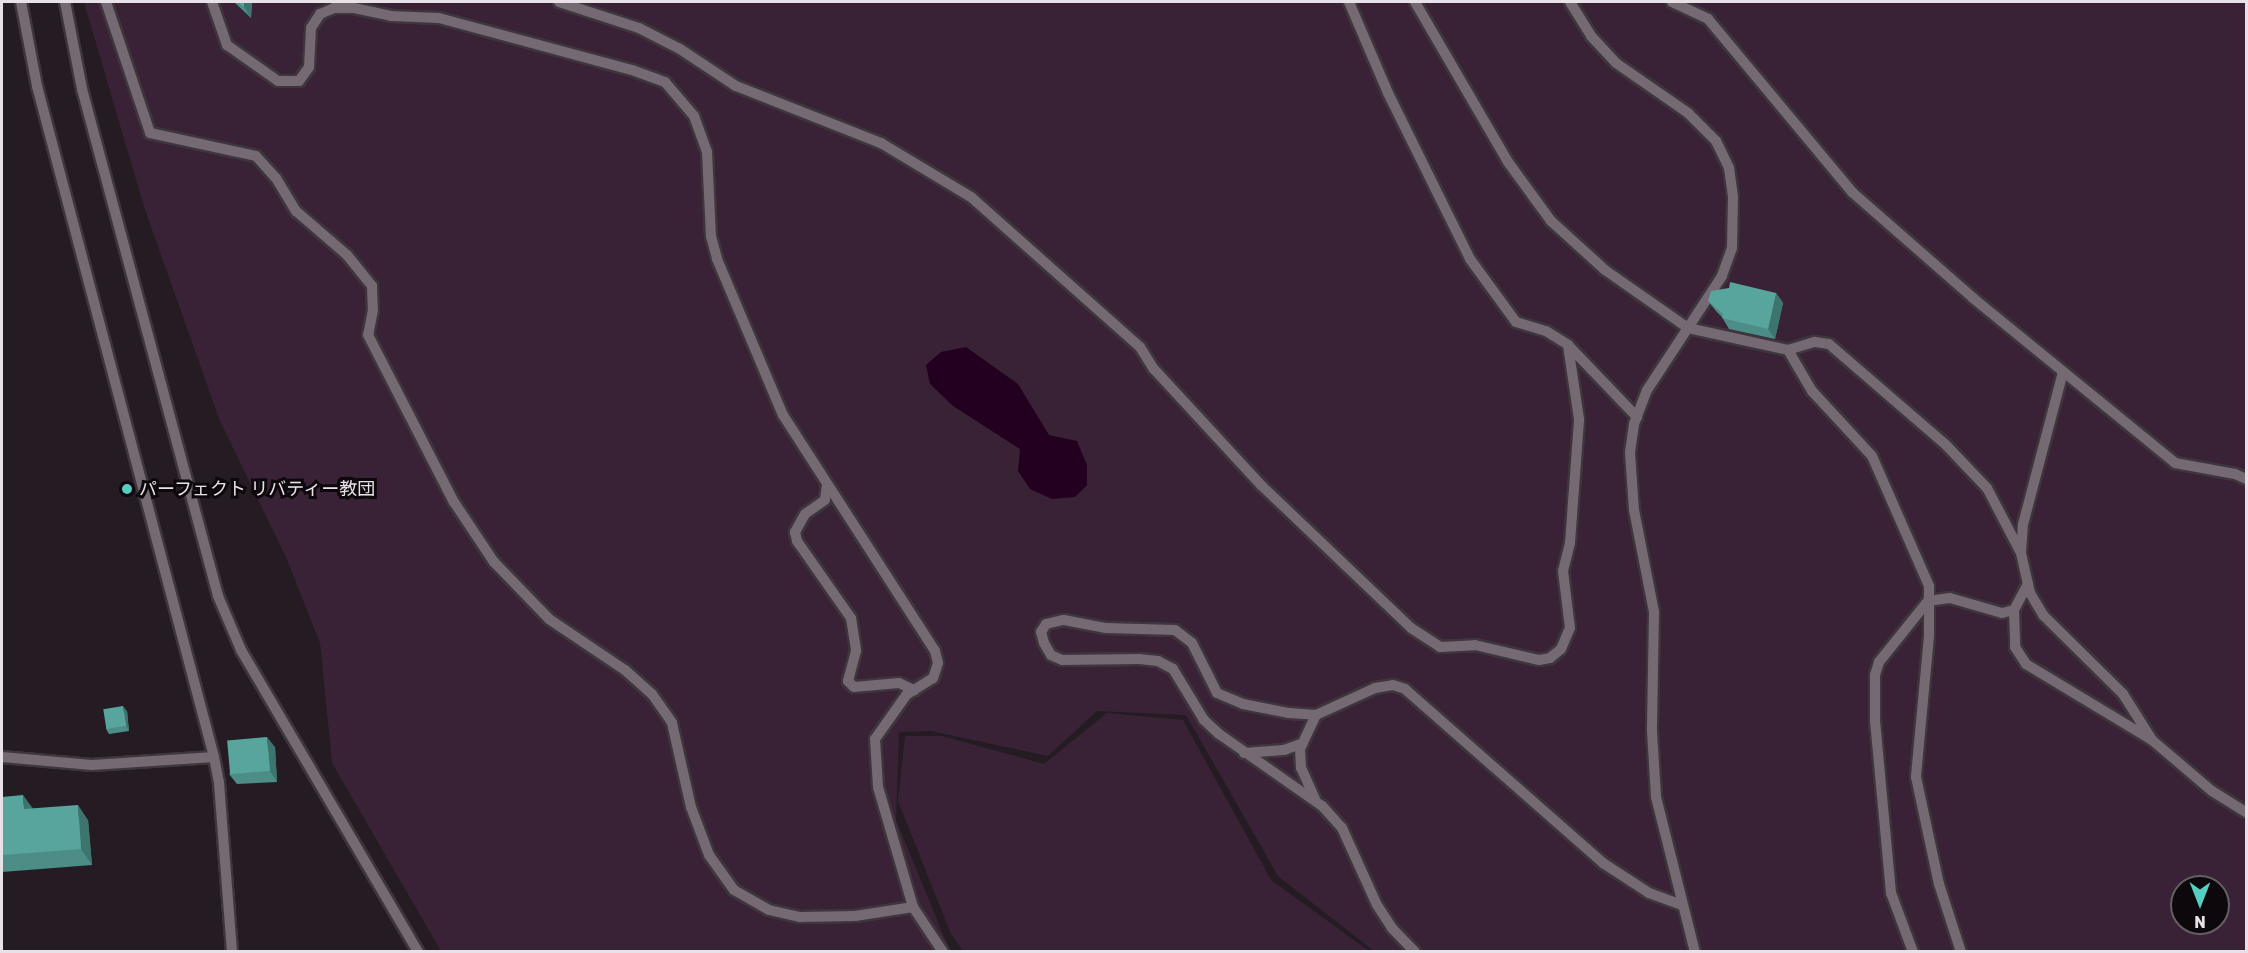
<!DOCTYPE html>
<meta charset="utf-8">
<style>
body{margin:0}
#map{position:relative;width:2248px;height:953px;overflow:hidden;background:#251c23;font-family:Rubik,"Noto Sans JP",sans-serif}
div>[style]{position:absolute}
.green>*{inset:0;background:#392235}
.water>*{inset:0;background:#23001f}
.roads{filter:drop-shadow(2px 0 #3e363d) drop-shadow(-2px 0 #3e363d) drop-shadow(0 2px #3e363d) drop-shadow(0 -2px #3e363d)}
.service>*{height:10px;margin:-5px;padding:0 5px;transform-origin:5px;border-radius:5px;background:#756973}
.wall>*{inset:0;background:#4c8e87}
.shaded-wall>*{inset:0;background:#3e746e}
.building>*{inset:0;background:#58a59d;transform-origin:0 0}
.dots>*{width:16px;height:16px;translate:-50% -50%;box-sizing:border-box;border:3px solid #0c080b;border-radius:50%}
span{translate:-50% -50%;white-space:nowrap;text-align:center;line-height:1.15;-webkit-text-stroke:6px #0c080b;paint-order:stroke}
.poi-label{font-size:18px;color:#e8e1e7}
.left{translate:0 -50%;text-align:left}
.frame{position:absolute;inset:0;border:3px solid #e8e1e7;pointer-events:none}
.north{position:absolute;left:2170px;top:875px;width:60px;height:60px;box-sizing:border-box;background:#0c080b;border:2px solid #645f63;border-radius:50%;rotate:180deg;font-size:16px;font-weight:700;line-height:24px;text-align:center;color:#e8e1e7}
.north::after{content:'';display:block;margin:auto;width:21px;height:27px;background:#57cec2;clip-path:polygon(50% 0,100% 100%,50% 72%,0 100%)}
</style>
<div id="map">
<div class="green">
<i style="clip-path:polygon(evenodd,84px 2px,2246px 2px,2246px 951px,1374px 951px,1278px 876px,1186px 715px,1097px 711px,1048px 756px,931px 731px,899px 732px,896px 820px,950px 951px,441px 951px,332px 763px,320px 643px,286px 557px,220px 421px,144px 207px,84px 2px,2182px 887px,2218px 887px,2218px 923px,2182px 923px,2182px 887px)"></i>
<i style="clip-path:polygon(1107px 713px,1183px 720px,1271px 880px,1369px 951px,963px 951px,951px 934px,898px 801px,905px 736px,942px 736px,1044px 764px)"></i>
</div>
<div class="water">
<i style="clip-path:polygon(966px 347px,1018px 384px,1049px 435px,1077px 441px,1087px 465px,1087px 485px,1075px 497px,1052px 499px,1030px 489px,1018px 471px,1020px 449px,953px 406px,930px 384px,926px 365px,941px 352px)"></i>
</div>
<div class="roads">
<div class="service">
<i style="left:21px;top:2px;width:86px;rotate:79.2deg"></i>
<i style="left:37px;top:86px;width:694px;rotate:75.22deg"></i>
<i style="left:214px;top:757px;width:26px;rotate:79deg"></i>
<i style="left:219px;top:783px;width:169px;rotate:85.6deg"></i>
<i style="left:65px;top:2px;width:89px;rotate:78.9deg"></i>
<i style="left:82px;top:89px;width:525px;rotate:74.98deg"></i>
<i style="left:218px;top:596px;width:59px;rotate:66.9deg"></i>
<i style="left:241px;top:650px;width:350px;rotate:59.6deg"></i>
<i style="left:106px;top:2px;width:138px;rotate:71.4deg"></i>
<i style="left:150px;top:133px;width:108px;rotate:12.2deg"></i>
<i style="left:256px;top:156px;width:30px;rotate:48deg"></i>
<i style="left:276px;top:178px;width:39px;rotate:59deg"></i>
<i style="left:296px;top:211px;width:67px;rotate:40.8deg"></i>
<i style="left:347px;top:255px;width:40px;rotate:51deg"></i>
<i style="left:372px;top:286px;width:24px;rotate:88deg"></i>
<i style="left:373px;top:310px;width:25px;rotate:101deg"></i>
<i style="left:368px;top:335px;width:188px;rotate:62.8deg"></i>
<i style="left:454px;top:502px;width:72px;rotate:56.3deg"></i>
<i style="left:494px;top:562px;width:79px;rotate:46deg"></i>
<i style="left:549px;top:619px;width:92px;rotate:33.9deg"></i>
<i style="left:625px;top:670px;width:36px;rotate:42deg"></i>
<i style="left:652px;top:694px;width:35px;rotate:55deg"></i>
<i style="left:672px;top:723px;width:86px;rotate:77.3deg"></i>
<i style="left:691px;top:807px;width:51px;rotate:69.4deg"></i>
<i style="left:709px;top:855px;width:43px;rotate:54.5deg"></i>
<i style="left:734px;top:890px;width:40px;rotate:29.7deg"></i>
<i style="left:769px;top:910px;width:32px;rotate:13deg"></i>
<i style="left:800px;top:917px;width:55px;rotate:-1deg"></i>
<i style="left:855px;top:916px;width:59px;rotate:-8.8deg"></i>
<i style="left:212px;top:2px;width:46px;rotate:70.8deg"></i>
<i style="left:227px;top:45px;width:62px;rotate:35.2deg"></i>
<i style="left:278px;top:81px;width:21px"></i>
<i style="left:299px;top:81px;width:17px;rotate:-54deg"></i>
<i style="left:309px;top:67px;width:39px;rotate:-87deg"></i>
<i style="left:311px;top:28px;width:17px;rotate:-57deg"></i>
<i style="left:320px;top:14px;width:15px;rotate:-23deg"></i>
<i style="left:334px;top:8px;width:20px"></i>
<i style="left:354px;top:8px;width:38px;rotate:12deg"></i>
<i style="left:391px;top:16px;width:48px;rotate:2.4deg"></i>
<i style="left:439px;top:18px;width:200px;rotate:15.1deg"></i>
<i style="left:632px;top:70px;width:35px;rotate:20deg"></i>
<i style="left:665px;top:82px;width:45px;rotate:49.5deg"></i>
<i style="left:694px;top:116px;width:38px;rotate:70deg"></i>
<i style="left:707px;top:152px;width:84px;rotate:87.3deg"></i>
<i style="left:711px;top:236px;width:24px;rotate:75deg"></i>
<i style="left:717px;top:259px;width:169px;rotate:67.1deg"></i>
<i style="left:783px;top:415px;width:281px;rotate:57.2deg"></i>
<i style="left:935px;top:651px;width:12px;rotate:76deg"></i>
<i style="left:938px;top:663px;width:16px;rotate:108deg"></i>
<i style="left:933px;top:678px;width:31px;rotate:148deg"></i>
<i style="left:907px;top:694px;width:55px;rotate:125.4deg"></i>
<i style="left:875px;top:739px;width:48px;rotate:86.4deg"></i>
<i style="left:878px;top:787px;width:125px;rotate:73.7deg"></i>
<i style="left:913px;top:907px;width:54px;rotate:56.3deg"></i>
<i style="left:559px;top:2px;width:84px;rotate:18deg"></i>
<i style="left:639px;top:28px;width:46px;rotate:27.1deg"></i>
<i style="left:680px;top:49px;width:67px;rotate:33.5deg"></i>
<i style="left:736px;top:86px;width:156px;rotate:21.5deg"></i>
<i style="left:881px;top:143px;width:105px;rotate:31deg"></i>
<i style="left:971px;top:197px;width:226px;rotate:41.6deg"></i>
<i style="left:1140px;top:347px;width:26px;rotate:58deg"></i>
<i style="left:1154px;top:369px;width:158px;rotate:47.3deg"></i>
<i style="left:1261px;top:485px;width:207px;rotate:43.6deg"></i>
<i style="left:1411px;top:628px;width:35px;rotate:33deg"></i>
<i style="left:1440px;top:647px;width:35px;rotate:-3deg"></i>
<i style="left:1475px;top:645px;width:66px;rotate:13.2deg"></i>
<i style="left:1539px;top:660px;width:11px;rotate:-10deg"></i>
<i style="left:1550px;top:658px;width:14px;rotate:-39deg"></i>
<i style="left:1561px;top:649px;width:23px;rotate:-67deg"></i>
<i style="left:1570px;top:628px;width:57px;rotate:-97deg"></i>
<i style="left:1563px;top:571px;width:29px;rotate:-76deg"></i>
<i style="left:1570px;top:543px;width:124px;rotate:-85.8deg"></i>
<i style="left:1579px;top:419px;width:75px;rotate:-98.5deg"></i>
<i style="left:1349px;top:2px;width:99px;rotate:66.8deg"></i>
<i style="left:1388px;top:93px;width:185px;rotate:63.7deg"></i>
<i style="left:1470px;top:259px;width:78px;rotate:53.9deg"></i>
<i style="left:1516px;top:322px;width:31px;rotate:17deg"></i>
<i style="left:1546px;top:331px;width:26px;rotate:32deg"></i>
<i style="left:1568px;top:345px;width:100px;rotate:46.2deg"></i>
<i style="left:1415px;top:2px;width:185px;rotate:59.8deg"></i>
<i style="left:1508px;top:162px;width:73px;rotate:53.9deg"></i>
<i style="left:1551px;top:221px;width:73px;rotate:42.2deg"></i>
<i style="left:1605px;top:270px;width:101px;rotate:34.9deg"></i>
<i style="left:1688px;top:328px;width:102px;rotate:12.4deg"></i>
<i style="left:1788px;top:350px;width:48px;rotate:59.7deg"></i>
<i style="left:1812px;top:391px;width:88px;rotate:47.3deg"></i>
<i style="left:1872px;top:456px;width:142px;rotate:66.3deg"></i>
<i style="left:1929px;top:586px;width:50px;rotate:90deg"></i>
<i style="left:1929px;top:636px;width:142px;rotate:95.3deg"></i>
<i style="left:1916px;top:777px;width:109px;rotate:77.9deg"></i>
<i style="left:1939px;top:884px;width:71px;rotate:72.1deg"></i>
<i style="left:1570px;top:2px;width:40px;rotate:58deg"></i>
<i style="left:1591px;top:36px;width:37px;rotate:47deg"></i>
<i style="left:1616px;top:63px;width:88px;rotate:34.8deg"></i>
<i style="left:1688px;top:113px;width:40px;rotate:45deg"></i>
<i style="left:1716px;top:141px;width:30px;rotate:64deg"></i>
<i style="left:1729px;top:168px;width:29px;rotate:82deg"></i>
<i style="left:1733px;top:197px;width:51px;rotate:91.1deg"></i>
<i style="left:1732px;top:248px;width:30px;rotate:110deg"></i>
<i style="left:1722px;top:276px;width:136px;rotate:123.3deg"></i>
<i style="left:1647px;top:390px;width:36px;rotate:111deg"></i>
<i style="left:1634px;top:424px;width:29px;rotate:98deg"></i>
<i style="left:1630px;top:453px;width:57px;rotate:86deg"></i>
<i style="left:1634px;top:510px;width:104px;rotate:78.9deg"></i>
<i style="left:1654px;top:612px;width:119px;rotate:91deg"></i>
<i style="left:1652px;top:731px;width:66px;rotate:86.5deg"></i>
<i style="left:1656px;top:797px;width:160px;rotate:75.9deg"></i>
<i style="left:1672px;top:2px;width:40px;rotate:25deg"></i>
<i style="left:1708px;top:19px;width:225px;rotate:50.2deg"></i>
<i style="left:1852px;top:192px;width:161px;rotate:41.2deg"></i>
<i style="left:1973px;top:298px;width:261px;rotate:39.2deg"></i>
<i style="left:2175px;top:463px;width:61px;rotate:10.4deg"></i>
<i style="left:2235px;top:474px;width:12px;rotate:24deg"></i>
<i style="left:1788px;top:350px;width:28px;rotate:-17deg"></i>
<i style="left:1815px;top:342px;width:14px;rotate:8deg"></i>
<i style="left:1829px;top:344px;width:155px;rotate:40.8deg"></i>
<i style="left:1946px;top:445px;width:59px;rotate:46.4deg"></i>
<i style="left:1987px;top:488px;width:73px;rotate:62.4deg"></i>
<i style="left:2063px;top:372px;width:157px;rotate:104.7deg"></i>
<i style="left:2023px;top:524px;width:29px;rotate:94deg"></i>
<i style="left:2021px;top:553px;width:41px;rotate:77.3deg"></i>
<i style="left:2030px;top:593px;width:26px;rotate:59deg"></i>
<i style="left:2043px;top:615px;width:112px;rotate:44.6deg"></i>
<i style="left:2123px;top:694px;width:54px;rotate:57.8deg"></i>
<i style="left:2152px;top:740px;width:79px;rotate:40.4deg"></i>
<i style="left:2212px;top:791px;width:40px;rotate:32deg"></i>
<i style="left:827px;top:485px;width:15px;rotate:98deg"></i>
<i style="left:825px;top:500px;width:24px;rotate:145deg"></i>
<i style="left:805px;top:514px;width:21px;rotate:119deg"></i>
<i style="left:795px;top:532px;width:9px;rotate:77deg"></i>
<i style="left:797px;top:541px;width:94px;rotate:55deg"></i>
<i style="left:851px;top:618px;width:33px;rotate:81deg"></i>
<i style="left:856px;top:651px;width:31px;rotate:105deg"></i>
<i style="left:848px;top:681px;width:8px;rotate:45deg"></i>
<i style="left:854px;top:687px;width:45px;rotate:-5.1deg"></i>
<i style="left:899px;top:683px;width:17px;rotate:25deg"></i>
<i style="left:2014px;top:610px;width:37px;rotate:88deg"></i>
<i style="left:2015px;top:647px;width:20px;rotate:57deg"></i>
<i style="left:2026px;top:664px;width:147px;rotate:31.1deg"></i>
<i style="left:1244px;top:753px;width:40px;rotate:-4.3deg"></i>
<i style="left:1284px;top:750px;width:20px;rotate:-20deg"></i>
<i style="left:2px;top:757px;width:90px;rotate:5.1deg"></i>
<i style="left:92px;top:765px;width:122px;rotate:-3.8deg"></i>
<i style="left:1315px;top:799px;width:34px;rotate:-114deg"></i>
<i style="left:1301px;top:768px;width:19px;rotate:-93deg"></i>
<i style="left:1300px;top:749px;width:38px;rotate:-65deg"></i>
<i style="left:1415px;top:952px;width:33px;rotate:-134deg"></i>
<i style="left:1392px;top:928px;width:27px;rotate:-123deg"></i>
<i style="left:1377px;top:905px;width:85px;rotate:-114.4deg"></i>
<i style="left:1342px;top:828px;width:30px;rotate:-132deg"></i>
<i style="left:1322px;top:806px;width:126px;rotate:-145deg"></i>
<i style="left:1219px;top:734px;width:21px;rotate:-137deg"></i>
<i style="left:1204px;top:720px;width:60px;rotate:-121.3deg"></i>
<i style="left:1173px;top:669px;width:17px;rotate:-152deg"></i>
<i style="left:1158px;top:661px;width:19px;rotate:-174deg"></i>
<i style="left:1139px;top:659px;width:77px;rotate:179.3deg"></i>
<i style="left:1062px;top:660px;width:12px;rotate:-156deg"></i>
<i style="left:1051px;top:655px;width:14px;rotate:-120deg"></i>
<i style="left:1044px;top:643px;width:11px;rotate:-105deg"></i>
<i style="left:1041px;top:632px;width:9px;rotate:-58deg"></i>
<i style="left:1046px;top:624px;width:18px;rotate:-13deg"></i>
<i style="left:1064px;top:620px;width:43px;rotate:10.8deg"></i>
<i style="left:1106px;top:628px;width:69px;rotate:1.7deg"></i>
<i style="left:1175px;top:630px;width:21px;rotate:37deg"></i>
<i style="left:1192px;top:643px;width:56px;rotate:63.4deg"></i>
<i style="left:1217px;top:693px;width:28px;rotate:23deg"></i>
<i style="left:1243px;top:704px;width:47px;rotate:11.1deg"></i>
<i style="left:1289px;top:713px;width:27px;rotate:4deg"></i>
<i style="left:1316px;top:715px;width:65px;rotate:-24.6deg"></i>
<i style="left:1375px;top:688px;width:18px;rotate:-9deg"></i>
<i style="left:1393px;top:685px;width:13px;rotate:18deg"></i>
<i style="left:1405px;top:689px;width:264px;rotate:41.3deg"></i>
<i style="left:1603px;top:863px;width:55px;rotate:33.1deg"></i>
<i style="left:1649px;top:893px;width:35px;rotate:20deg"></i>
<i style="left:1913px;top:952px;width:63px;rotate:-110.4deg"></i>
<i style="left:1891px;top:893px;width:173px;rotate:-95.3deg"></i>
<i style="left:1875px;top:721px;width:46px;rotate:-90deg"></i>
<i style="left:1875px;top:675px;width:14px;rotate:-73deg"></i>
<i style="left:1879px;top:662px;width:78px;rotate:-51.2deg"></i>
<i style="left:1928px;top:601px;width:22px;rotate:-8deg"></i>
<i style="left:1950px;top:598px;width:54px;rotate:16.1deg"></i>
<i style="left:2002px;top:613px;width:12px;rotate:-14deg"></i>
<i style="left:2014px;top:610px;width:30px;rotate:-62deg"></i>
</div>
</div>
<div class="wall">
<i style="clip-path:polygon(234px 2px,252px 2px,251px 18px)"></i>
<i style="clip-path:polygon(1776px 293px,1783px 303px,1775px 339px,1729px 329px,1722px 317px,1716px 311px,1708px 301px)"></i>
<i style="clip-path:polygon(127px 711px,129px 731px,109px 734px,106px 729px)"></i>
<i style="clip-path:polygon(275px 747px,277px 782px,237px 784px,229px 774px)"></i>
<i style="clip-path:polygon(2px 797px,32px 809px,88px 820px,92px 865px,2px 872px)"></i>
</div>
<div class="shaded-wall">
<i style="clip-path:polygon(244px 2px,252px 2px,251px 18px,244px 7px)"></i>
<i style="clip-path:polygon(1776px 293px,1783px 303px,1775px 339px,1768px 329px)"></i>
<i style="clip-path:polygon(123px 706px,127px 711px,129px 731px,126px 726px)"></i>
<i style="clip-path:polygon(267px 737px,275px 747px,277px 782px,270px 771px)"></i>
<i style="clip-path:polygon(23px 795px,34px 810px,24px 809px)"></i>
<i style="clip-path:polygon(78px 805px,88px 820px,92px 865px,81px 849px)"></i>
</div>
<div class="building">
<i style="clip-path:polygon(238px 2px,244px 2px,244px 7px)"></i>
<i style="clip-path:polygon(1730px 282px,1776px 293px,1768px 329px,1722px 318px,1723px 314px,1708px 301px,1711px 291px,1729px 288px)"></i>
<i style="left:123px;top:706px;width:20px;height:20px;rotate:81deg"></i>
<i style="left:267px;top:737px;width:34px;height:40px;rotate:85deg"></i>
<i style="clip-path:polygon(23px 795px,24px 809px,78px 805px,81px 849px,2px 855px,2px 797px)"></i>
</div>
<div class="dots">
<i style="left:127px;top:489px;background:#57cec2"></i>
</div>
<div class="poi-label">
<span class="left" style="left:139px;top:489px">パーフェクト リバティー教団</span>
</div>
<div class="frame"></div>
<div class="north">N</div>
</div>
